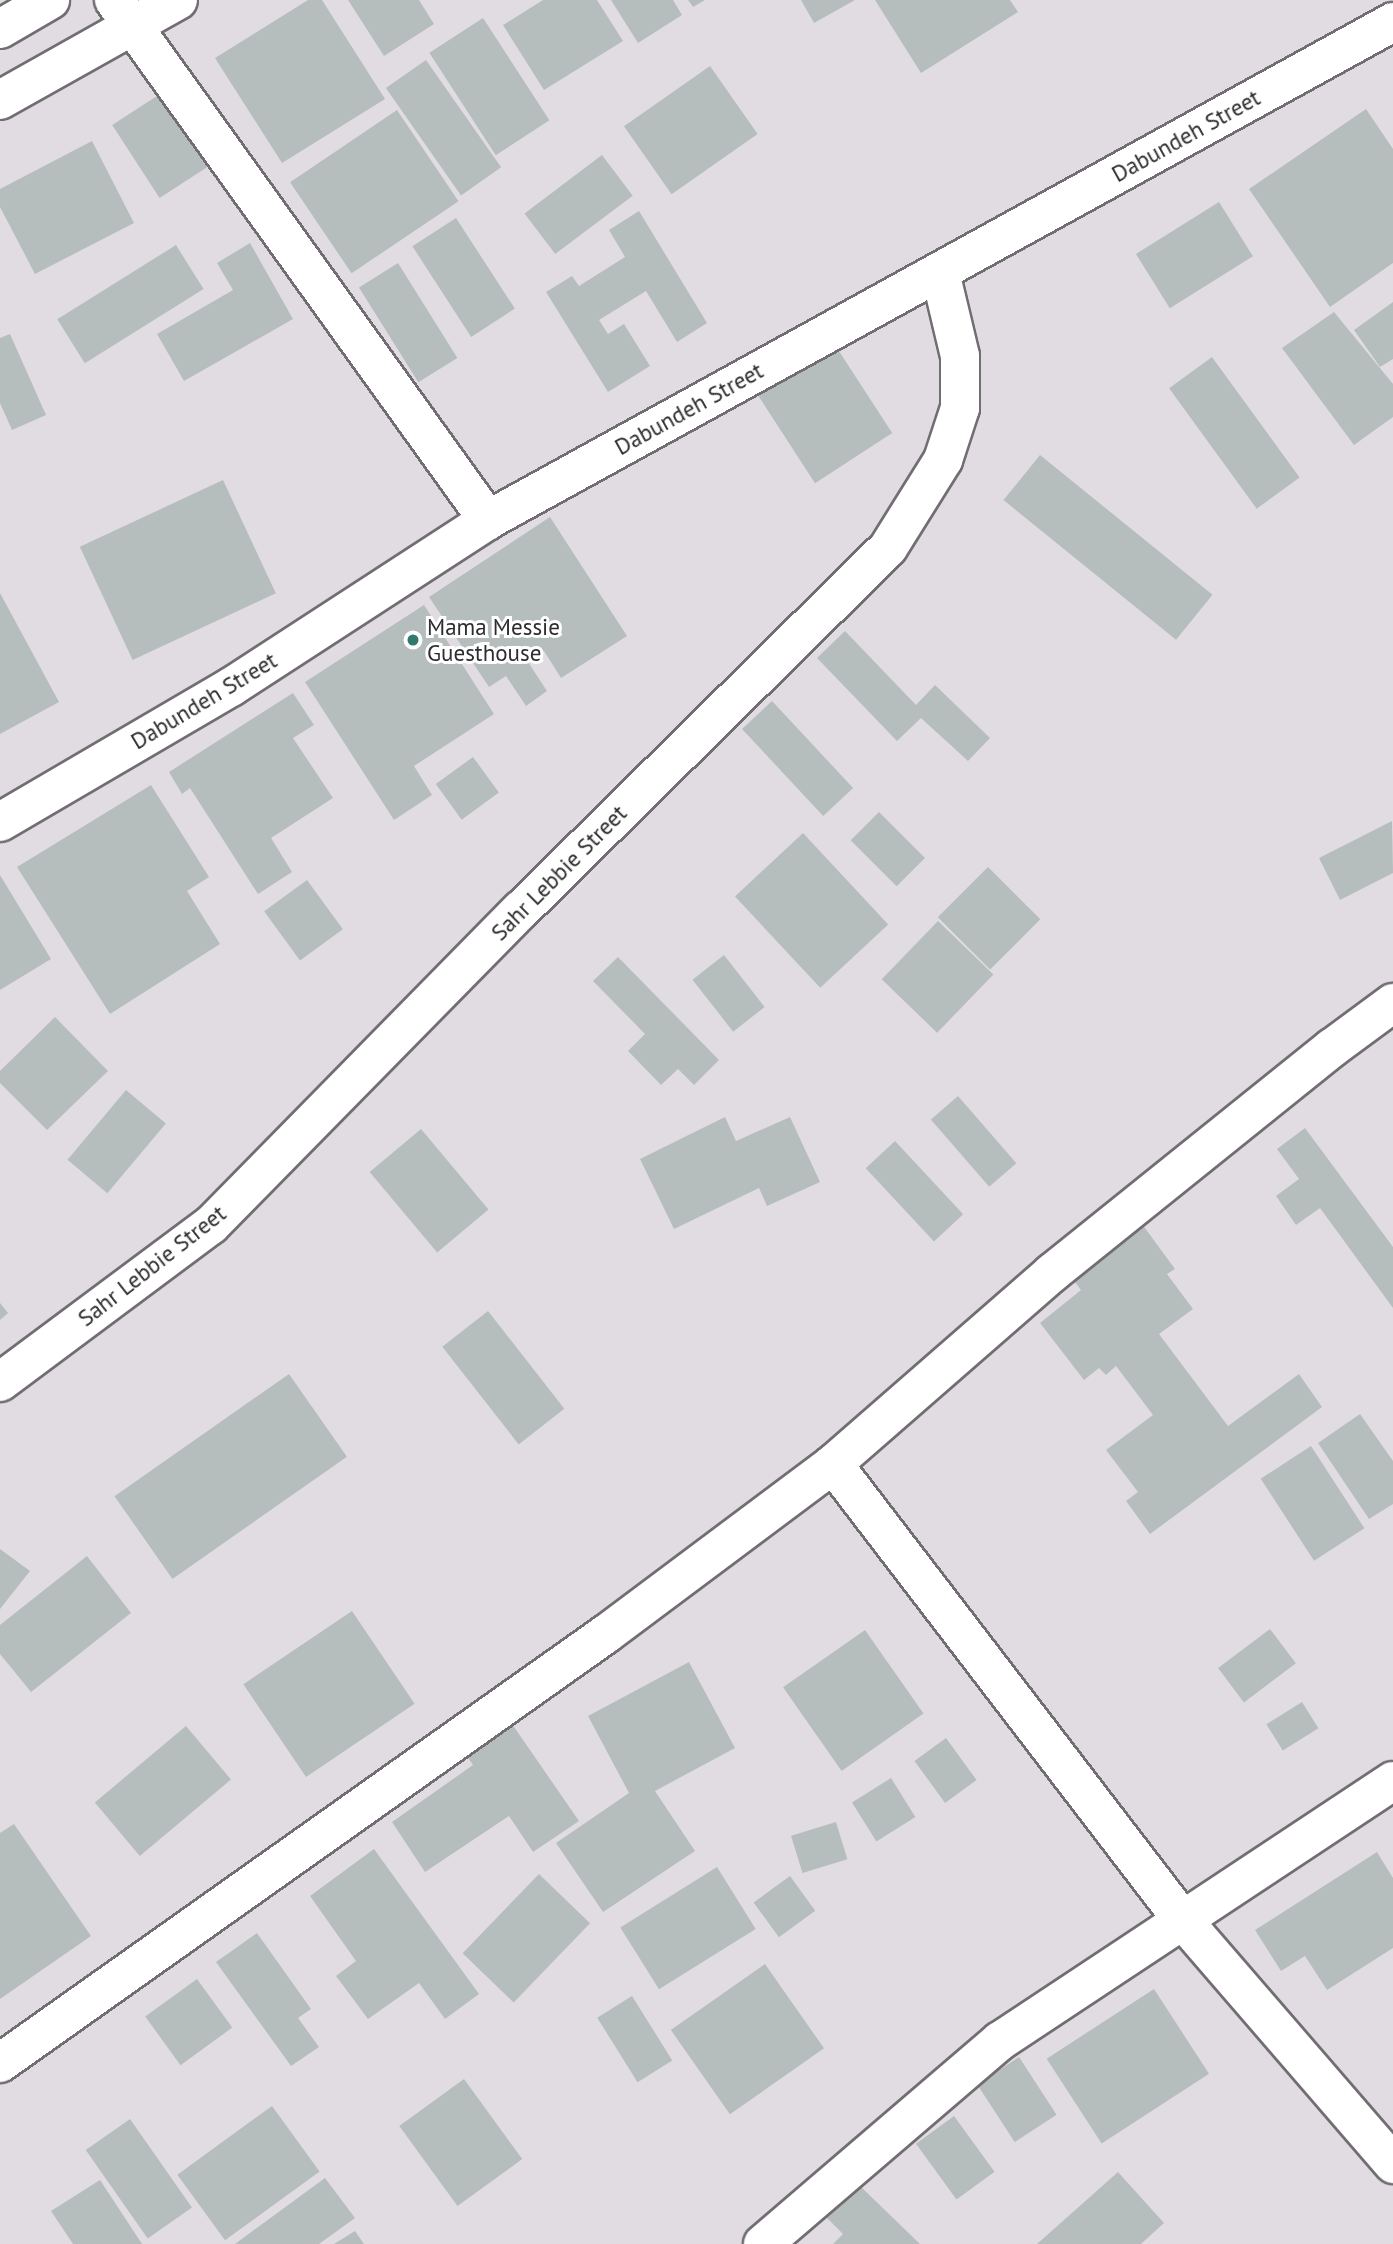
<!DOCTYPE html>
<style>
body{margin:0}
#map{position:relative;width:1393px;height:2244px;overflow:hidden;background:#e1dce2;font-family:"PT Sans",sans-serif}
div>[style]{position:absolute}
.building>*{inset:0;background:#b6bebd;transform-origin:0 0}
.roads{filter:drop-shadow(2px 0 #716d72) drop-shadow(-2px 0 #716d72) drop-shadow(0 2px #716d72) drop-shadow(0 -2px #716d72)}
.minor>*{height:38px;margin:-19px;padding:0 19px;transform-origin:19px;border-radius:19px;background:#fff}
.primary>*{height:38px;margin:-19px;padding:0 19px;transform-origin:19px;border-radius:19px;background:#fff}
.dots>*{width:19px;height:19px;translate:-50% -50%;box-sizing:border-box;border:4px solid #fff;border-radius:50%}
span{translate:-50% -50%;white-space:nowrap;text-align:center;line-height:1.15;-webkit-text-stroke:6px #fff;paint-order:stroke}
.street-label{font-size:23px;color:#2d2c2e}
.poi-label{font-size:23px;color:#2d2c2e}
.left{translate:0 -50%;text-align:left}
</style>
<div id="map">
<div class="building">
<i style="clip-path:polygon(308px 0,322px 0,385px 99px,282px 163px,215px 58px)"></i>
<i style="clip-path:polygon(348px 0,419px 0,434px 24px,384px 56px)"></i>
<i style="clip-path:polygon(543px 0,597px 0,623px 41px,544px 90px,503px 25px)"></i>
<i style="clip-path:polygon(611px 0,673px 0,682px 15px,638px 43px)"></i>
<i style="clip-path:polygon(688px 0,705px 0,693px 7px)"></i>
<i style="clip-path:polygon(801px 0,855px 0,814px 23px)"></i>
<i style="clip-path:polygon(875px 0,1010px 0,1018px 12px,921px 73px)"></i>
<i style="left:483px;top:18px;width:122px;height:64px;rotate:57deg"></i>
<i style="left:426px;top:60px;width:131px;height:49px;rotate:55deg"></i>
<i style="left:710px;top:66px;width:83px;height:105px;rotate:55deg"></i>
<i style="left:160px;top:94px;width:87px;height:57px;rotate:57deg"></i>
<i style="clip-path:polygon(1366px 109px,1393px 149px,1393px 263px,1330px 307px,1249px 189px)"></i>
<i style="left:397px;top:110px;width:110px;height:129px;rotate:56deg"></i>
<i style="clip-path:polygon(92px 141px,134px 223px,35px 274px,0 207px,0 189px)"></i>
<i style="left:602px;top:155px;width:51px;height:97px;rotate:53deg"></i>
<i style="left:1219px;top:202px;width:64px;height:98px;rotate:58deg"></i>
<i style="clip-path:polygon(639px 211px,707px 323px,677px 342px,646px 291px,599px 320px,608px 334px,624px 324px,650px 366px,608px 392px,546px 292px,572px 276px,579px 286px,625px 257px,609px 230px)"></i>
<i style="left:456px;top:218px;width:108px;height:52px;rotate:57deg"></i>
<i style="clip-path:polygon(250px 243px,293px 319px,184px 381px,157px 334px,233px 290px,217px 263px)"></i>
<i style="left:176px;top:245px;width:52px;height:140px;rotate:58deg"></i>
<i style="left:398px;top:263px;width:112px;height:46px;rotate:58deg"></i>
<i style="clip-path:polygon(1393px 302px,1393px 359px,1380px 367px,1354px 330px)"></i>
<i style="clip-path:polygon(1334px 312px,1393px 384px,1393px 417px,1354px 445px,1282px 348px)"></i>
<i style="clip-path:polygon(10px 334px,46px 415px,12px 430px,0 403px,0 338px)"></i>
<i style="left:835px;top:345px;width:105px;height:92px;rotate:57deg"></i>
<i style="left:1212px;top:357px;width:149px;height:53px;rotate:54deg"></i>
<i style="left:1040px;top:455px;width:222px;height:58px;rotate:39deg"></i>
<i style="left:223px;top:480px;width:125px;height:158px;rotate:65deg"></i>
<i style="clip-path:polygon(550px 517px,627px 636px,561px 678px,544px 651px,528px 662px,547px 691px,526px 706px,506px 676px,489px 687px,429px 597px)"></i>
<i style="clip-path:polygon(0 593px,59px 702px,0 734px)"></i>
<i style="clip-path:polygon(424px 605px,494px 714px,414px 766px,432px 795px,394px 820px,305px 682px)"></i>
<i style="clip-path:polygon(845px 631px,916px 705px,935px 685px,990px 738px,968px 761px,921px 718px,897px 741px,817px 658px)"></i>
<i style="clip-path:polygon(293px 693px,314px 725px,293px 738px,333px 798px,271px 838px,292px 872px,258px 894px,190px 788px,182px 794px,169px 772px)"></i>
<i style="left:772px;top:701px;width:119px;height:41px;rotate:47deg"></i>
<i style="left:473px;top:757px;width:44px;height:46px;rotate:54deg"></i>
<i style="clip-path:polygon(151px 785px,209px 877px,187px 891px,220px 944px,110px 1014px,17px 867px)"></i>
<i style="left:879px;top:812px;width:65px;height:40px;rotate:45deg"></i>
<i style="clip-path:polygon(1392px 821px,1393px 873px,1340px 900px,1319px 858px)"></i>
<i style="left:803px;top:833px;width:125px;height:93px;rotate:47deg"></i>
<i style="left:988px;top:867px;width:74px;height:71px;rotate:45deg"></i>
<i style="clip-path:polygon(0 875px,51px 959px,0 990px)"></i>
<i style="left:307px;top:880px;width:61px;height:53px;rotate:54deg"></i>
<i style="left:938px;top:921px;width:77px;height:81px;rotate:44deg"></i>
<i style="left:724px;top:955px;width:66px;height:40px;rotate:52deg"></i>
<i style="clip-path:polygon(618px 957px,719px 1060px,694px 1085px,678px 1069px,661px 1085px,628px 1051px,645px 1034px,593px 981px)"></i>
<i style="clip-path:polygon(55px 1017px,108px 1071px,47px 1130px,0 1083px,0 1071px)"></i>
<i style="left:126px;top:1090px;width:52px;height:91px;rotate:40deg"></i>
<i style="left:958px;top:1096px;width:89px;height:36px;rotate:49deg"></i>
<i style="clip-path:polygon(725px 1117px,736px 1141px,790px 1117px,820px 1182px,767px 1206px,759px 1188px,674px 1229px,640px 1159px)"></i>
<i style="clip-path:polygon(1305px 1128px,1393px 1247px,1393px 1308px,1320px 1208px,1296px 1225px,1276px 1196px,1299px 1179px,1277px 1149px)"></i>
<i style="left:421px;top:1129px;width:105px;height:67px;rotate:50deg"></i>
<i style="left:895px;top:1141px;width:100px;height:40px;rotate:47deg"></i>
<i style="clip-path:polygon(1142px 1224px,1175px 1269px,1167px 1274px,1193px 1309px,1159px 1334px,1228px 1426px,1299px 1374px,1322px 1407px,1150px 1534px,1126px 1501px,1138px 1492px,1106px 1450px,1153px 1415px,1116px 1366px,1106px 1375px,1099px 1368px,1084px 1380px,1040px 1323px,1081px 1290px,1071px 1277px)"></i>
<i style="clip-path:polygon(0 1303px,8px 1313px,0 1320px)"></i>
<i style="left:488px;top:1311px;width:124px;height:58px;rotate:52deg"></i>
<i style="left:289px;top:1374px;width:101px;height:213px;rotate:55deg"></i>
<i style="clip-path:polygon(1360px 1414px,1393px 1461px,1393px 1504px,1369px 1519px,1318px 1443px)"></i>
<i style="left:1311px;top:1446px;width:98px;height:60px;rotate:57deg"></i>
<i style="clip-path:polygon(0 1549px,30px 1571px,0 1609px)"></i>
<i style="clip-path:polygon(87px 1556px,131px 1613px,31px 1692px,0 1654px,0 1625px)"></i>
<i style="left:352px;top:1611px;width:112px;height:131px;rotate:56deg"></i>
<i style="left:1270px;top:1629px;width:43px;height:65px;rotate:53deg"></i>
<i style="left:865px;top:1630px;width:102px;height:100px;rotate:55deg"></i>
<i style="clip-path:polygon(689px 1662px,735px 1748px,655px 1791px,695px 1851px,603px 1912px,556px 1843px,629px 1793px,588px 1716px)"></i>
<i style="left:1302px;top:1702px;width:31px;height:42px;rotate:58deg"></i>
<i style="clip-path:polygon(510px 1721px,579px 1821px,533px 1852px,509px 1816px,425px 1872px,392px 1822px,473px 1765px,464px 1752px)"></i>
<i style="left:186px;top:1726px;width:70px;height:119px;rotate:50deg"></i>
<i style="left:946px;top:1738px;width:52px;height:39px;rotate:54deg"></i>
<i style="left:891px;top:1778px;width:46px;height:46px;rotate:58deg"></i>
<i style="left:836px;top:1822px;width:39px;height:47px;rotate:73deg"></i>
<i style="clip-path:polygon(14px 1824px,91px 1936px,0 1999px,0 1833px)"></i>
<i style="clip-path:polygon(374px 1849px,479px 1994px,445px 2019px,419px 1983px,368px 2019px,336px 1976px,356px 1961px,310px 1896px)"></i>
<i style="clip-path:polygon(1377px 1852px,1393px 1878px,1393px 1948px,1327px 1990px,1305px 1956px,1281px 1971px,1255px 1930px)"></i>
<i style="left:717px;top:1867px;width:73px;height:114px;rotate:58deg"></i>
<i style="left:539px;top:1874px;width:71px;height:110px;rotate:44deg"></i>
<i style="left:790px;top:1876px;width:43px;height:45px;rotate:54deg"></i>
<i style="clip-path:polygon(257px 1933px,311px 2009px,298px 2018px,319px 2047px,291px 2066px,216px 1962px)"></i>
<i style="left:765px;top:1964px;width:103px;height:115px;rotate:55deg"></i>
<i style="left:197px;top:1979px;width:60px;height:64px;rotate:54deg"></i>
<i style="left:1154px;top:1989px;width:101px;height:128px;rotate:57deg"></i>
<i style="left:632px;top:1996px;width:76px;height:41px;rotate:58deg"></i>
<i style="left:1019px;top:2057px;width:69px;height:50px;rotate:57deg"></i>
<i style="left:464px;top:2079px;width:99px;height:80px;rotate:54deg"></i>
<i style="left:272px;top:2106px;width:81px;height:117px;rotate:54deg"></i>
<i style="left:954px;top:2116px;width:69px;height:47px;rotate:54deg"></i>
<i style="left:130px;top:2119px;width:108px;height:54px;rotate:55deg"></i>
<i style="clip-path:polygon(1118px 2172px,1164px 2223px,1141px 2244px,1037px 2244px)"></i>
<i style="clip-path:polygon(325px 2178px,355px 2218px,319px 2244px,235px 2244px)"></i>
<i style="clip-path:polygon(100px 2180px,142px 2244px,73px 2244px,51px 2211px)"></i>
<i style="clip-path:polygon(858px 2184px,920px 2244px,833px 2244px,843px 2234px,826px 2217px)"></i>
<i style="clip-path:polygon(355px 2231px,364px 2244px,334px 2244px)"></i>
</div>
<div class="roads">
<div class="minor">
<i style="left:114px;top:0;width:641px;rotate:54.28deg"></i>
<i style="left:0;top:822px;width:268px;rotate:-30.3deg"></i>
<i style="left:231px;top:687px;width:306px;rotate:-33deg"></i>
<i style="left:488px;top:520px;width:1033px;rotate:-28.82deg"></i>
<i style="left:0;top:1382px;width:263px;rotate:-36.7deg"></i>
<i style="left:211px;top:1225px;width:442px;rotate:-45.5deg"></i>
<i style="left:521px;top:910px;width:515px;rotate:-44.61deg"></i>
<i style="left:888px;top:548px;width:104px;rotate:-58deg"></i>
<i style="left:943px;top:460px;width:55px;rotate:-71.9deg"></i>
<i style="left:960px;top:408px;width:52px;rotate:-90deg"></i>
<i style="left:960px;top:356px;width:86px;rotate:-103.4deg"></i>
<i style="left:833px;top:1464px;width:572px;rotate:52.53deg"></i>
<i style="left:1181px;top:1918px;width:325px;rotate:49.2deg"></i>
<i style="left:0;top:2063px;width:742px;rotate:-35.3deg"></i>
<i style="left:606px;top:1634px;width:284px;rotate:-36.8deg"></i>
<i style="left:833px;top:1464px;width:291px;rotate:-41.1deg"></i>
<i style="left:1052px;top:1273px;width:359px;rotate:-38.8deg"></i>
<i style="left:1332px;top:1048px;width:76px;rotate:-36.4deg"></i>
<i style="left:763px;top:2244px;width:312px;rotate:-40.6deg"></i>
<i style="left:1000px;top:2041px;width:471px;rotate:-33.5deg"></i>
</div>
<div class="primary">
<i style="left:0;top:29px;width:58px;rotate:-30.1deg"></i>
<i style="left:0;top:100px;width:204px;rotate:-29.3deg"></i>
</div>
</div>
<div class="dots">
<i style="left:413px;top:640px;background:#33786d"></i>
</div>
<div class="street-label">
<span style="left:1186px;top:136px;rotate:-29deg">Dabundeh Street</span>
<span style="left:689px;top:409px;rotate:-29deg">Dabundeh Street</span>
<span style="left:204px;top:701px;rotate:-31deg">Dabundeh Street</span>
<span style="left:559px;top:873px;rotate:-45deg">Sahr Lebbie Street</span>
<span style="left:152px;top:1266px;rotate:-38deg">Sahr Lebbie Street</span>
</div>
<div class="poi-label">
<span class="left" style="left:427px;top:640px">Mama Messie<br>Guesthouse</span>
</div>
</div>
